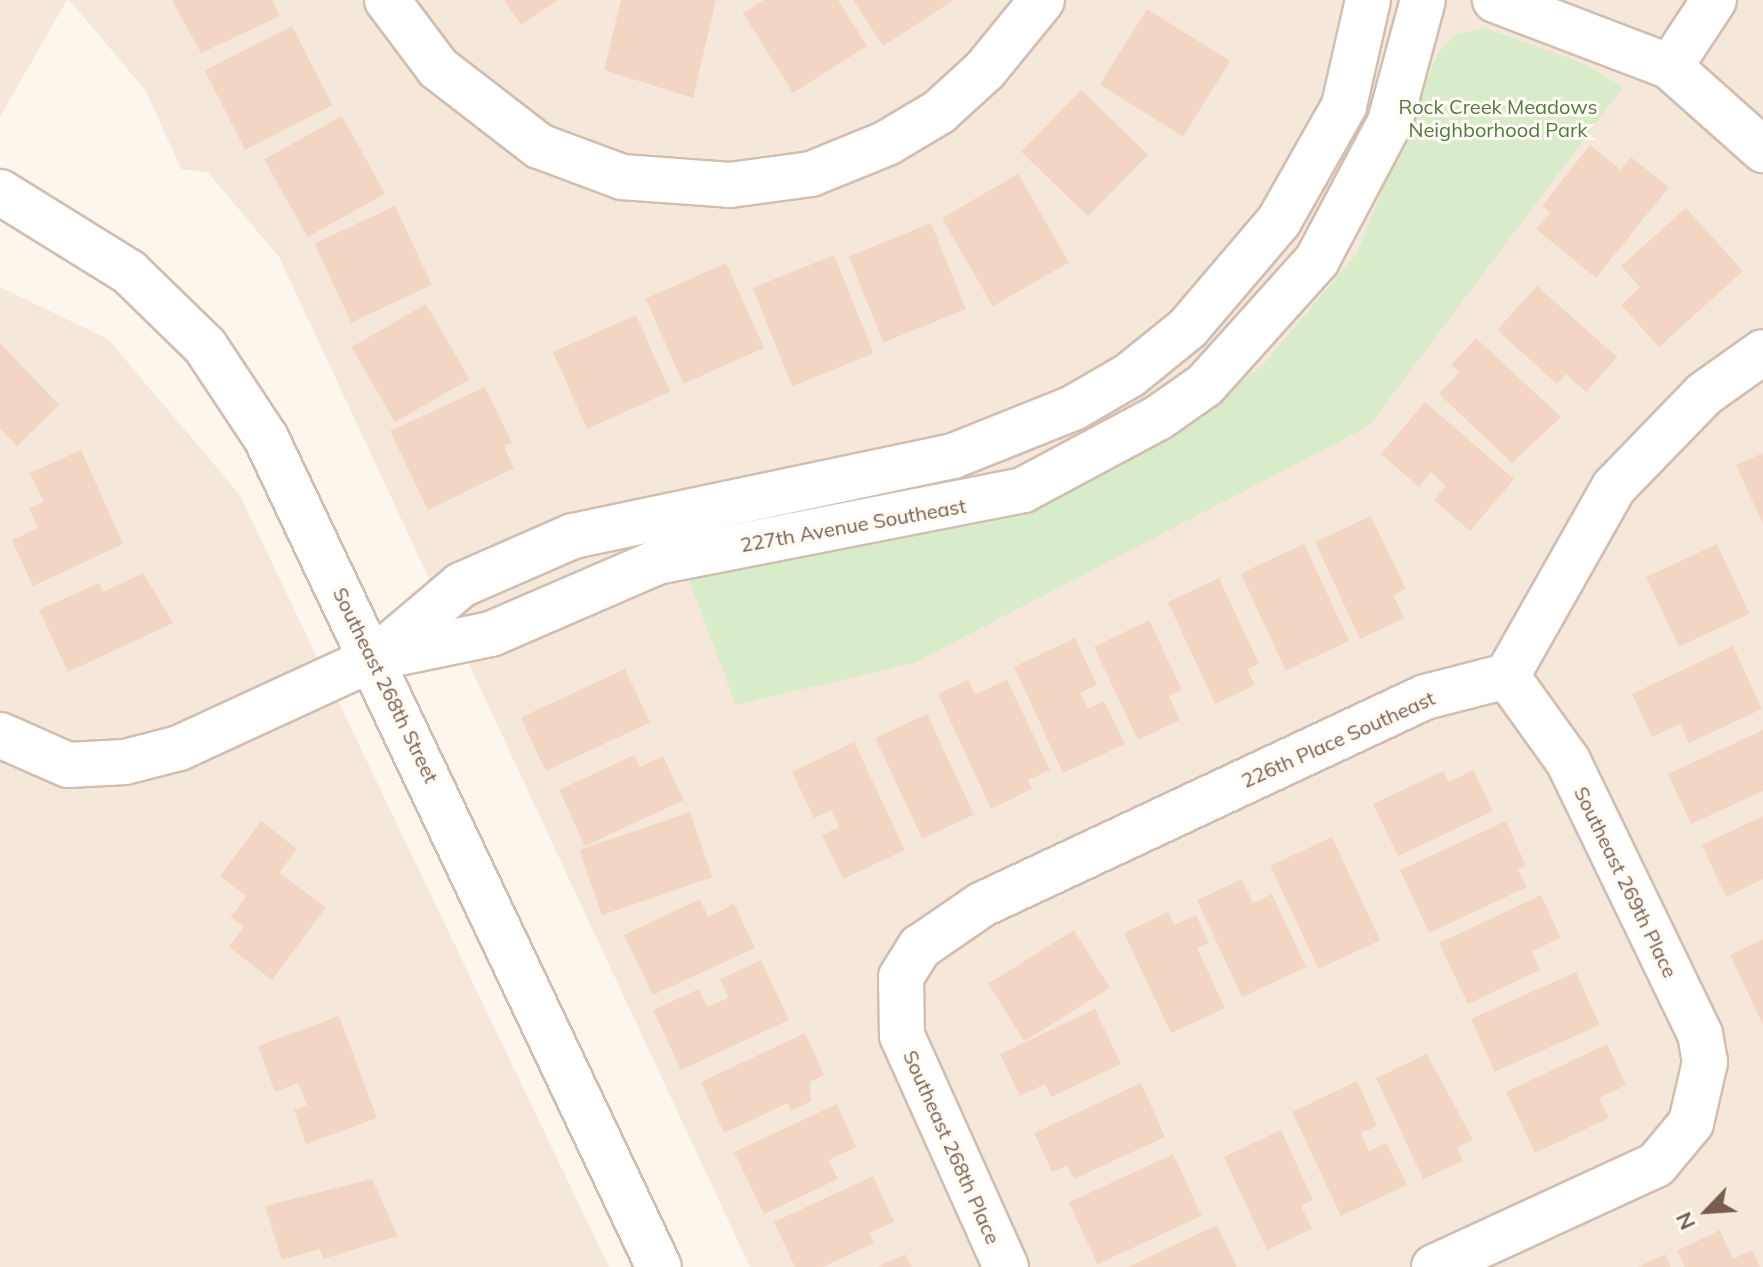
<!DOCTYPE html>
<style>
body{margin:0}
#map{position:relative;width:1763px;height:1267px;overflow:hidden;background:#fdf6ec;font-family:Mulish,sans-serif}
div>[style]{position:absolute}
.residential>*{inset:0;background:#f5e8da}
.green>*{inset:0;background:#d8ecc9}
.building>*{inset:0;background:#f3d5c3;transform-origin:0 0}
.roads{filter:drop-shadow(2px 0 #d1beb0) drop-shadow(-2px 0 #d1beb0) drop-shadow(0 2px #d1beb0) drop-shadow(0 -2px #d1beb0)}
.minor>*{height:44px;margin:-22px;padding:0 22px;transform-origin:22px;border-radius:22px;background:#fff}
span{translate:-50% -50%;white-space:nowrap;text-align:center;line-height:1.15;-webkit-text-stroke:6px #fffaf3;paint-order:stroke}
.park-label{font-size:20px;color:#537a41}
.street-label{font-size:20px;color:#7a5c4d}
.north{position:absolute;left:1667px;top:1171px;width:80px;height:80px;-webkit-text-stroke:6px #fffaf3;paint-order:stroke;rotate:245deg;font-size:22px;font-weight:700;line-height:32px;text-align:center;color:#7a5c4d}
.north::after{content:'';display:block;margin:auto;width:28px;height:36px;background:#7a5c4d;clip-path:polygon(50% 0,100% 100%,50% 72%,0 100%)}
</style>
<div id="map">
<div class="residential">
<i style="clip-path:polygon(0 0,67px 0,0 117px)"></i>
<i style="clip-path:polygon(69px 0,1763px 0,1763px 1267px,750px 1267px,279px 257px,208px 173px,181px 169px,146px 91px)"></i>
<i style="clip-path:polygon(0 287px,108px 339px,239px 494px,609px 1267px,0 1267px)"></i>
</div>
<div class="green">
<i style="clip-path:polygon(1485px 28px,1582px 63px,1623px 87px,1369px 426px,914px 663px,736px 705px,687px 574px,975px 525px,1031px 510px,1122px 466px,1262px 366px,1357px 253px,1438px 53px,1457px 34px)"></i>
</div>
<div class="building">
<i style="clip-path:polygon(172px 0,272px 0,280px 16px,201px 53px)"></i>
<i style="clip-path:polygon(504px 0,558px 0,521px 25px)"></i>
<i style="clip-path:polygon(621px 0,716px 0,693px 98px,604px 70px)"></i>
<i style="clip-path:polygon(764px 0,838px 0,867px 46px,793px 93px,743px 13px)"></i>
<i style="clip-path:polygon(853px 0,954px 0,883px 46px)"></i>
<i style="left:1147px;top:9px;width:98px;height:89px;rotate:32deg"></i>
<i style="left:292px;top:26px;width:89px;height:98px;rotate:63deg"></i>
<i style="left:1081px;top:90px;width:93px;height:86px;rotate:44deg"></i>
<i style="left:342px;top:116px;width:89px;height:89px;rotate:61deg"></i>
<i style="clip-path:polygon(1590px 145px,1621px 170px,1631px 157px,1669px 187px,1596px 278px,1536px 229px,1550px 213px,1542px 206px)"></i>
<i style="left:1018px;top:174px;width:102px;height:88px;rotate:60deg"></i>
<i style="left:395px;top:206px;width:87px;height:89px;rotate:65deg"></i>
<i style="clip-path:polygon(1686px 208px,1743px 271px,1659px 347px,1621px 305px,1640px 287px,1621px 266px)"></i>
<i style="left:931px;top:223px;width:93px;height:89px;rotate:68deg"></i>
<i style="left:834px;top:255px;width:106px;height:88px;rotate:68deg"></i>
<i style="left:726px;top:263px;width:93px;height:88px;rotate:66deg"></i>
<i style="clip-path:polygon(1537px 286px,1617px 357px,1586px 392px,1566px 374px,1557px 384px,1497px 330px)"></i>
<i style="left:426px;top:304px;width:87px;height:86px;rotate:60deg"></i>
<i style="left:636px;top:315px;width:84px;height:91px;rotate:66deg"></i>
<i style="clip-path:polygon(1476px 338px,1561px 417px,1512px 463px,1439px 394px,1459px 372px,1451px 365px)"></i>
<i style="clip-path:polygon(0 343px,59px 405px,17px 446px,0 429px)"></i>
<i style="clip-path:polygon(485px 387px,512px 443px,504px 446px,514px 468px,428px 510px,390px 431px)"></i>
<i style="clip-path:polygon(1425px 402px,1514px 479px,1470px 531px,1434px 500px,1446px 486px,1431px 472px,1419px 487px,1381px 454px)"></i>
<i style="clip-path:polygon(81px 450px,123px 544px,33px 586px,12px 540px,38px 528px,29px 508px,44px 502px,30px 473px)"></i>
<i style="clip-path:polygon(1763px 453px,1763px 524px,1736px 465px)"></i>
<i style="clip-path:polygon(1371px 516px,1406px 589px,1393px 595px,1404px 618px,1360px 639px,1315px 542px)"></i>
<i style="left:1304px;top:544px;width:107px;height:70px;rotate:65deg"></i>
<i style="left:1717px;top:544px;width:77px;height:78px;rotate:65deg"></i>
<i style="clip-path:polygon(143px 573px,173px 623px,68px 672px,39px 610px,99px 583px,103px 592px)"></i>
<i style="clip-path:polygon(1219px 578px,1259px 664px,1247px 669px,1255px 685px,1215px 704px,1168px 602px)"></i>
<i style="clip-path:polygon(1149px 620px,1182px 690px,1169px 696px,1180px 720px,1138px 740px,1094px 647px)"></i>
<i style="clip-path:polygon(1075px 638px,1097px 685px,1080px 693px,1088px 709px,1104px 701px,1125px 744px,1063px 773px,1014px 667px)"></i>
<i style="clip-path:polygon(1733px 646px,1762px 709px,1689px 743px,1680px 724px,1652px 737px,1632px 694px)"></i>
<i style="left:625px;top:669px;width:59px;height:115px;rotate:65deg"></i>
<i style="clip-path:polygon(968px 680px,975px 694px,1007px 680px,1050px 770px,1028px 780px,1032px 789px,991px 809px,938px 694px)"></i>
<i style="left:927px;top:714px;width:111px;height:57px;rotate:65deg"></i>
<i style="clip-path:polygon(1763px 730px,1763px 791px,1691px 824px,1668px 774px)"></i>
<i style="clip-path:polygon(854px 742px,905px 850px,843px 879px,822px 835px,839px 827px,831px 810px,814px 818px,792px 772px)"></i>
<i style="clip-path:polygon(634px 755px,640px 767px,663px 756px,684px 800px,585px 846px,559px 790px)"></i>
<i style="clip-path:polygon(1473px 770px,1493px 811px,1398px 856px,1373px 804px,1443px 771px,1449px 782px)"></i>
<i style="left:690px;top:812px;width:69px;height:117px;rotate:71deg"></i>
<i style="clip-path:polygon(1763px 816px,1763px 879px,1726px 897px,1702px 845px)"></i>
<i style="clip-path:polygon(261px 821px,297px 849px,279px 873px,326px 907px,272px 980px,229px 947px,244px 927px,231px 917px,246px 896px,220px 876px)"></i>
<i style="clip-path:polygon(1506px 821px,1526px 866px,1518px 870px,1527px 887px,1429px 933px,1400px 870px)"></i>
<i style="left:1332px;top:837px;width:114px;height:68px;rotate:65deg"></i>
<i style="clip-path:polygon(1242px 879px,1253px 903px,1272px 894px,1306px 967px,1242px 997px,1197px 900px)"></i>
<i style="clip-path:polygon(1541px 895px,1561px 938px,1532px 951px,1540px 970px,1468px 1004px,1439px 943px)"></i>
<i style="clip-path:polygon(700px 899px,708px 917px,734px 904px,755px 948px,653px 995px,624px 935px)"></i>
<i style="clip-path:polygon(1168px 912px,1174px 925px,1196px 915px,1209px 943px,1197px 948px,1225px 1008px,1171px 1033px,1124px 933px)"></i>
<i style="left:1074px;top:930px;width:68px;height:101px;rotate:58deg"></i>
<i style="clip-path:polygon(1763px 939px,1763px 1025px,1730px 955px)"></i>
<i style="clip-path:polygon(761px 960px,789px 1020px,681px 1070px,653px 1010px,699px 989px,707px 1007px,728px 998px,720px 979px)"></i>
<i style="left:1576px;top:972px;width:58px;height:115px;rotate:66deg"></i>
<i style="clip-path:polygon(1095px 1009px,1121px 1064px,1051px 1097px,1045px 1084px,1020px 1096px,1000px 1054px)"></i>
<i style="clip-path:polygon(339px 1016px,377px 1118px,306px 1144px,294px 1110px,307px 1105px,298px 1083px,275px 1092px,258px 1046px)"></i>
<i style="clip-path:polygon(805px 1033px,824px 1075px,810px 1082px,811px 1101px,791px 1111px,788px 1103px,724px 1133px,701px 1082px)"></i>
<i style="clip-path:polygon(1607px 1044px,1626px 1085px,1599px 1098px,1609px 1118px,1535px 1153px,1506px 1092px)"></i>
<i style="clip-path:polygon(1427px 1054px,1473px 1140px,1457px 1147px,1463px 1161px,1423px 1179px,1376px 1078px)"></i>
<i style="clip-path:polygon(1357px 1081px,1377px 1126px,1361px 1133px,1369px 1151px,1386px 1143px,1407px 1185px,1341px 1216px,1292px 1112px)"></i>
<i style="clip-path:polygon(1141px 1083px,1165px 1137px,1074px 1179px,1067px 1166px,1052px 1172px,1034px 1133px)"></i>
<i style="clip-path:polygon(837px 1104px,856px 1147px,829px 1160px,838px 1179px,764px 1214px,734px 1152px)"></i>
<i style="clip-path:polygon(1281px 1130px,1313px 1200px,1301px 1206px,1312px 1229px,1267px 1250px,1224px 1157px)"></i>
<i style="left:1173px;top:1154px;width:68px;height:115px;rotate:65deg"></i>
<i style="clip-path:polygon(873px 1176px,894px 1222px,869px 1233px,874px 1243px,823px 1267px,795px 1267px,774px 1222px)"></i>
<i style="clip-path:polygon(372px 1179px,398px 1236px,323px 1259px,320px 1249px,282px 1260px,265px 1206px)"></i>
<i style="clip-path:polygon(1217px 1225px,1237px 1267px,1128px 1267px)"></i>
<i style="clip-path:polygon(1720px 1230px,1733px 1259px,1752px 1250px,1760px 1267px,1685px 1267px,1677px 1251px)"></i>
<i style="clip-path:polygon(905px 1254px,912px 1267px,877px 1267px)"></i>
<i style="clip-path:polygon(1665px 1254px,1671px 1267px,1638px 1267px)"></i>
</div>
<div class="roads">
<div class="minor">
<i style="left:387px;top:0;width:85px;rotate:53.1deg"></i>
<i style="left:438px;top:68px;width:128px;rotate:37.7deg"></i>
<i style="left:539px;top:146px;width:89px;rotate:20.5deg"></i>
<i style="left:622px;top:177px;width:108px;rotate:4.2deg"></i>
<i style="left:730px;top:185px;width:82px;rotate:-7.7deg"></i>
<i style="left:811px;top:174px;width:82px;rotate:-22.2deg"></i>
<i style="left:887px;top:143px;width:61px;rotate:-30.8deg"></i>
<i style="left:939px;top:112px;width:62px;rotate:-42.4deg"></i>
<i style="left:985px;top:70px;width:90px;rotate:-50.8deg"></i>
<i style="left:1368px;top:0;width:109px;rotate:102.8deg"></i>
<i style="left:1344px;top:106px;width:132px;rotate:119.5deg"></i>
<i style="left:1279px;top:221px;width:140px;rotate:130.4deg"></i>
<i style="left:1188px;top:328px;width:75px;rotate:141deg"></i>
<i style="left:1130px;top:375px;width:66px;rotate:149.9deg"></i>
<i style="left:1073px;top:408px;width:129px;rotate:158.2deg"></i>
<i style="left:953px;top:456px;width:388px;rotate:168.1deg"></i>
<i style="left:573px;top:536px;width:122px;rotate:156.4deg"></i>
<i style="left:461px;top:585px;width:113px;rotate:139.7deg"></i>
<i style="left:375px;top:658px;width:118px;rotate:-11.7deg"></i>
<i style="left:491px;top:634px;width:181px;rotate:-23.4deg"></i>
<i style="left:657px;top:562px;width:373px;rotate:-11.1deg"></i>
<i style="left:1023px;top:490px;width:153px;rotate:-28.1deg"></i>
<i style="left:1158px;top:418px;width:57px;rotate:-35.1deg"></i>
<i style="left:1205px;top:385px;width:168px;rotate:-48.1deg"></i>
<i style="left:1317px;top:260px;width:156px;rotate:-62.1deg"></i>
<i style="left:1390px;top:122px;width:126px;rotate:-74.9deg"></i>
<i style="left:1495px;top:0;width:187px;rotate:20.9deg"></i>
<i style="left:1670px;top:67px;width:125px;rotate:41.7deg"></i>
<i style="left:1670px;top:67px;width:80px;rotate:-56.7deg"></i>
<i style="left:0;top:192px;width:152px;rotate:31.8deg"></i>
<i style="left:129px;top:272px;width:106px;rotate:44.2deg"></i>
<i style="left:205px;top:346px;width:110px;rotate:56.5deg"></i>
<i style="left:266px;top:438px;width:917px;rotate:64.64deg"></i>
<i style="left:0;top:735px;width:74px;rotate:23.8deg"></i>
<i style="left:68px;top:765px;width:57px;rotate:-3deg"></i>
<i style="left:125px;top:762px;width:56px;rotate:-14.5deg"></i>
<i style="left:179px;top:748px;width:216px;rotate:-24.7deg"></i>
<i style="left:1006px;top:1267px;width:253px;rotate:-114.2deg"></i>
<i style="left:902px;top:1036px;width:59px;rotate:-91deg"></i>
<i style="left:901px;top:977px;width:36px;rotate:-58deg"></i>
<i style="left:920px;top:947px;width:74px;rotate:-34.5deg"></i>
<i style="left:981px;top:905px;width:490px;rotate:-25.1deg"></i>
<i style="left:1425px;top:697px;width:85px;rotate:-14.4deg"></i>
<i style="left:1507px;top:676px;width:217px;rotate:-60.5deg"></i>
<i style="left:1614px;top:487px;width:129px;rotate:-45.9deg"></i>
<i style="left:1704px;top:394px;width:72px;rotate:-35.4deg"></i>
<i style="left:1434px;top:1267px;width:244px;rotate:-24.7deg"></i>
<i style="left:1656px;top:1165px;width:55px;rotate:-50.2deg"></i>
<i style="left:1691px;top:1123px;width:63px;rotate:-77.1deg"></i>
<i style="left:1705px;top:1062px;width:28px;rotate:-100deg"></i>
<i style="left:1700px;top:1034px;width:303px;rotate:-115.8deg"></i>
<i style="left:1568px;top:761px;width:105px;rotate:-125.7deg"></i>
</div>
</div>
<div class="park-label">
<span style="left:1498px;top:118px">Rock Creek Meadows<br>Neighborhood Park</span>
</div>
<div class="street-label">
<span style="left:853px;top:525px;rotate:-10deg">227th Avenue Southeast</span>
<span style="left:386px;top:685px;rotate:64deg">Southeast 268th Street</span>
<span style="left:1338px;top:739px;rotate:-24deg">226th Place Southeast</span>
<span style="left:1626px;top:882px;rotate:64deg">Southeast 269th Place</span>
<span style="left:952px;top:1147px;rotate:66deg">Southeast 268th Place</span>
</div>
<div class="north">N</div>
</div>
